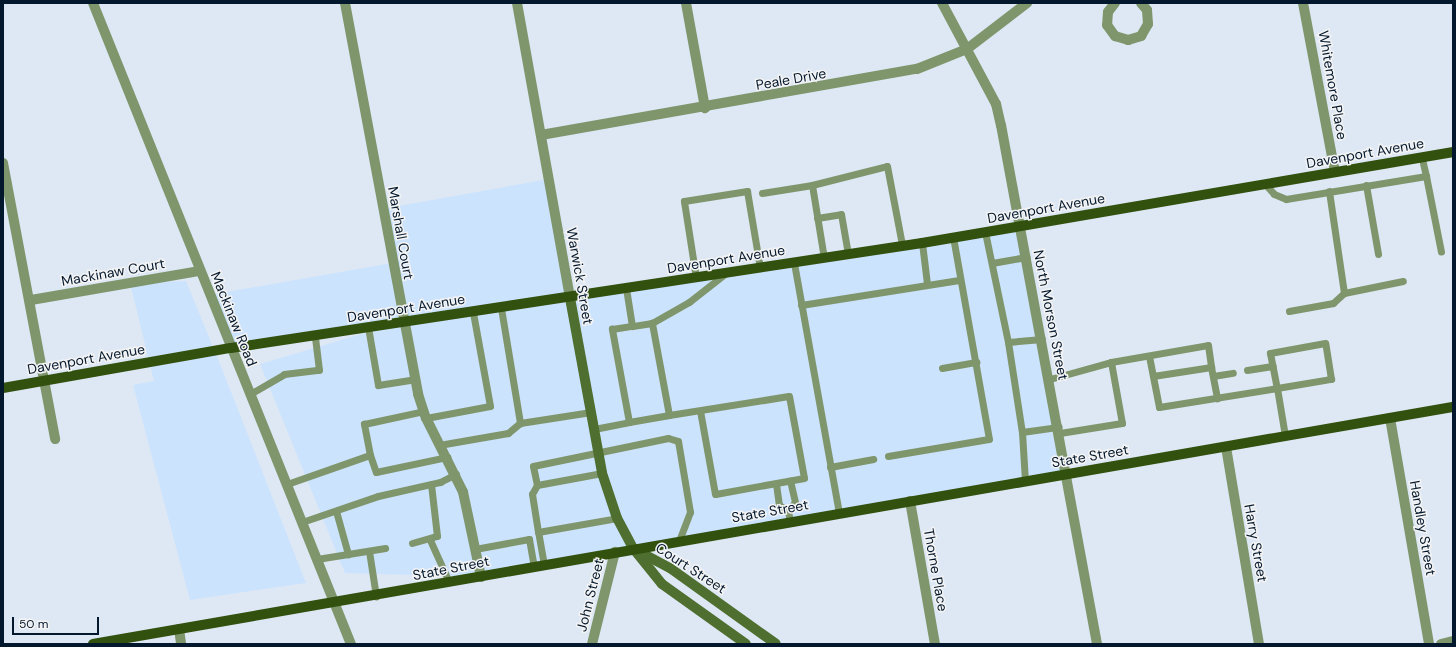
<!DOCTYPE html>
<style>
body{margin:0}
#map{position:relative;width:1456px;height:647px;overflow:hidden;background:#dee8f4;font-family:"DM Sans",sans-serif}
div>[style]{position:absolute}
.built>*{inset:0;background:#cce3fd}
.service>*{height:7px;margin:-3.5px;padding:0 3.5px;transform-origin:3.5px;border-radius:3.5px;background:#7f966d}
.minor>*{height:10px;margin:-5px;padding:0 5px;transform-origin:5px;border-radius:5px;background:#7f966d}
.tertiary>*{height:10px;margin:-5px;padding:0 5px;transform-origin:5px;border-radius:5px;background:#7f966d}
.secondary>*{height:10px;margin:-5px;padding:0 5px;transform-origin:5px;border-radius:5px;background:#4e6f2f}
.primary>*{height:10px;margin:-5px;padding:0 5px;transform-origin:5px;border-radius:5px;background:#32500e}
span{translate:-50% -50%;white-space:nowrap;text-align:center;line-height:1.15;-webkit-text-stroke:3px #f4f4f4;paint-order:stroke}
.street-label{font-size:14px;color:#04182d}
.frame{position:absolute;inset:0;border:4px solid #04182d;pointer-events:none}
.scale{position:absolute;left:12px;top:617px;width:87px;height:18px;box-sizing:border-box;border:2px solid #04182d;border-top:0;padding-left:5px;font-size:12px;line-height:14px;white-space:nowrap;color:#04182d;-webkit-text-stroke:3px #f4f4f4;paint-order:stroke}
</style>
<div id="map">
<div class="built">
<i style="clip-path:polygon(549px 179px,570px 298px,1020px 227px,1068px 474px,481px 577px,345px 573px,260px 364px,399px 323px,231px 348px,209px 295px,392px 263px,382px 209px)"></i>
<i style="clip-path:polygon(186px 281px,222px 369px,306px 583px,190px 600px,133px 385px,154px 381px,130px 283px)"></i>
</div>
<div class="service">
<i style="left:1426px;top:176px;width:77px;rotate:78.8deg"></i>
<i style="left:1265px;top:184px;width:13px;rotate:48deg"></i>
<i style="left:1274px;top:194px;width:13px;rotate:23deg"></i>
<i style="left:1286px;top:199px;width:142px;rotate:-9.3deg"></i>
<i style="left:1426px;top:176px;width:18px;rotate:-103deg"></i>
<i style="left:812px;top:185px;width:77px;rotate:-14.2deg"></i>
<i style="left:887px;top:166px;width:80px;rotate:79.2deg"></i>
<i style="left:1366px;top:185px;width:70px;rotate:80.1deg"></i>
<i style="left:762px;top:193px;width:51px;rotate:-9.1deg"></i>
<i style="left:812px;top:185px;width:74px;rotate:80.7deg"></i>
<i style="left:817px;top:218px;width:24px;rotate:-9deg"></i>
<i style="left:841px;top:214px;width:41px;rotate:80.1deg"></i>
<i style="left:985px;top:232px;width:112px;rotate:78.2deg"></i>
<i style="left:1008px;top:342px;width:34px;rotate:-5deg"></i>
<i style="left:922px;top:243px;width:41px;rotate:83deg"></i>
<i style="left:794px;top:263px;width:254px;rotate:79.8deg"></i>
<i style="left:992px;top:263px;width:35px;rotate:-10deg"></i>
<i style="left:696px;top:278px;width:78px;rotate:-98.9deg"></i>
<i style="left:684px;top:201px;width:64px;rotate:-9deg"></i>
<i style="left:747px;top:191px;width:78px;rotate:80.4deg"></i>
<i style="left:1344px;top:293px;width:60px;rotate:-11.5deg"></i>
<i style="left:801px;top:305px;width:160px;rotate:-9deg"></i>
<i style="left:501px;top:308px;width:117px;rotate:80.6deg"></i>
<i style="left:520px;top:423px;width:72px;rotate:-8.8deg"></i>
<i style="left:1289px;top:311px;width:45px;rotate:-10.3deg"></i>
<i style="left:1333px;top:303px;width:15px;rotate:-42deg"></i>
<i style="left:1344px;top:293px;width:103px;rotate:-98.4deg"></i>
<i style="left:652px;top:323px;width:43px;rotate:-29.6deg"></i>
<i style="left:689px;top:302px;width:47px;rotate:-38.1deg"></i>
<i style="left:368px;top:327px;width:59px;rotate:80.2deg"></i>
<i style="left:378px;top:385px;width:37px;rotate:-9deg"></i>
<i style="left:1008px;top:342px;width:91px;rotate:81.2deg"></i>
<i style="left:1022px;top:432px;width:49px;rotate:86.5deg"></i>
<i style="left:1149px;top:356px;width:52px;rotate:78.9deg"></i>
<i style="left:1159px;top:407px;width:120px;rotate:-9.1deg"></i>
<i style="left:1277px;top:388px;width:55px;rotate:-9.5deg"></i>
<i style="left:1331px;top:379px;width:36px;rotate:-99deg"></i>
<i style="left:1325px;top:343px;width:56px;rotate:169.7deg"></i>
<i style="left:1270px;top:353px;width:36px;rotate:79deg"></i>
<i style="left:1277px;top:388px;width:49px;rotate:80.5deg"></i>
<i style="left:1111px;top:362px;width:98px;rotate:-9.9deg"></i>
<i style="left:1208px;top:345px;width:22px;rotate:82deg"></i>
<i style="left:942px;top:368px;width:35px;rotate:-10deg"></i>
<i style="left:1247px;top:370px;width:26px;rotate:-9deg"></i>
<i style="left:1153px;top:376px;width:59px;rotate:-8.8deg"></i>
<i style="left:1211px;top:367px;width:32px;rotate:79deg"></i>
<i style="left:1213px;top:376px;width:20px;rotate:-9deg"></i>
<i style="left:1050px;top:379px;width:63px;rotate:-15.6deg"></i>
<i style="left:1111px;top:362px;width:62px;rotate:79.8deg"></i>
<i style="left:1122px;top:423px;width:63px;rotate:170.8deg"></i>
<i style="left:250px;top:394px;width:39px;rotate:-30deg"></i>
<i style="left:284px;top:374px;width:35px;rotate:-7deg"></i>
<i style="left:319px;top:370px;width:35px;rotate:-97deg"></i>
<i style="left:669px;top:415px;width:121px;rotate:-9deg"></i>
<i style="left:789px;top:396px;width:83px;rotate:79.6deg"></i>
<i style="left:804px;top:478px;width:90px;rotate:169.8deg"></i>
<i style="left:715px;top:494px;width:84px;rotate:-100.2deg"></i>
<i style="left:426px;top:418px;width:65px;rotate:-10.6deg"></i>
<i style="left:490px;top:406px;width:96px;rotate:-100.3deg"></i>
<i style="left:629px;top:422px;width:41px;rotate:-9.9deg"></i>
<i style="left:669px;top:415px;width:94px;rotate:-100.5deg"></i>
<i style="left:652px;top:323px;width:20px;rotate:171deg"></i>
<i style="left:594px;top:429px;width:36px;rotate:-11deg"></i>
<i style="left:629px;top:422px;width:95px;rotate:-100.4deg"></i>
<i style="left:612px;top:329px;width:20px;rotate:-9deg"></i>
<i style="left:632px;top:326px;width:37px;rotate:-99deg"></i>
<i style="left:1022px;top:432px;width:37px;rotate:-8deg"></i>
<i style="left:439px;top:445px;width:70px;rotate:-9.9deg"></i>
<i style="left:508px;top:433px;width:16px;rotate:-40deg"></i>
<i style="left:370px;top:455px;width:18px;rotate:71deg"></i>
<i style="left:376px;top:472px;width:73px;rotate:-11.9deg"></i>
<i style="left:888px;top:456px;width:102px;rotate:-9.6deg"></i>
<i style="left:989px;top:439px;width:205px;rotate:-100.1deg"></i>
<i style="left:830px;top:467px;width:44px;rotate:-10.5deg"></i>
<i style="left:602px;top:473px;width:66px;rotate:169.5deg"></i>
<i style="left:537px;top:485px;width:19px;rotate:-102deg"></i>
<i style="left:533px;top:466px;width:138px;rotate:-11.7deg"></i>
<i style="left:668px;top:438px;width:10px;rotate:17deg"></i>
<i style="left:678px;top:441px;width:72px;rotate:80.4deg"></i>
<i style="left:690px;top:512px;width:30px;rotate:111deg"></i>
<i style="left:287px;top:484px;width:88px;rotate:-19.3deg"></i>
<i style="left:370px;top:455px;width:32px;rotate:-101deg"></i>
<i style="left:364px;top:424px;width:61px;rotate:-12.2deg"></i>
<i style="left:776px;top:484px;width:21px;rotate:82deg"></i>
<i style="left:779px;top:505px;width:11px;rotate:34deg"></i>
<i style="left:788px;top:511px;width:10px;rotate:79deg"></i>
<i style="left:537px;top:485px;width:10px;rotate:119deg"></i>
<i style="left:532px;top:494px;width:38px;rotate:81deg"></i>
<i style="left:336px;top:511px;width:45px;rotate:74.4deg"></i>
<i style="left:788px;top:511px;width:11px;rotate:-52deg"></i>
<i style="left:795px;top:502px;width:22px;rotate:-103deg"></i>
<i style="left:302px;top:522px;width:80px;rotate:-18.9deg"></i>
<i style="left:378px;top:496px;width:64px;rotate:-12.7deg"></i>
<i style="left:440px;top:482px;width:18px;rotate:-27deg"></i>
<i style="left:430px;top:540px;width:46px;rotate:65.7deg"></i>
<i style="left:412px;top:543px;width:26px;rotate:-16deg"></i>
<i style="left:437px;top:536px;width:52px;rotate:-96.6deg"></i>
<i style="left:475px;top:549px;width:55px;rotate:-10.5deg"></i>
<i style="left:529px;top:539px;width:28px;rotate:80deg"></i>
<i style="left:369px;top:551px;width:46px;rotate:81.2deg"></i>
<i style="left:317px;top:559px;width:69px;rotate:-9.2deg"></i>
<i style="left:544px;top:565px;width:34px;rotate:-100deg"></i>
<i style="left:538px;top:532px;width:80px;rotate:-10deg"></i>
</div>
<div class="minor">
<i style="left:345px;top:3px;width:398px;rotate:79.4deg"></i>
<i style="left:418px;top:394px;width:25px;rotate:72deg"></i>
<i style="left:426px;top:418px;width:83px;rotate:63.4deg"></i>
<i style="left:463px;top:492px;width:87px;rotate:78deg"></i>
<i style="left:686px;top:3px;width:107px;rotate:79.7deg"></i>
<i style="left:942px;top:3px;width:115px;rotate:61.9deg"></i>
<i style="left:996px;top:104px;width:22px;rotate:77deg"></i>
<i style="left:1001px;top:125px;width:528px;rotate:79.52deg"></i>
<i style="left:1115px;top:3px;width:11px;rotate:128deg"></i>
<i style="left:1108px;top:12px;width:13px;rotate:94deg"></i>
<i style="left:1107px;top:25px;width:14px;rotate:54deg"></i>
<i style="left:1115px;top:36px;width:14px;rotate:17deg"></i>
<i style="left:1128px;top:40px;width:14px;rotate:-17deg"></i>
<i style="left:1141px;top:36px;width:14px;rotate:-60deg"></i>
<i style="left:1148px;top:24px;width:14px;rotate:-94deg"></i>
<i style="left:1147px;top:10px;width:9px;rotate:-131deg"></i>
<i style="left:1303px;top:3px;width:172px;rotate:79.3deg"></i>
<i style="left:541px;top:135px;width:382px;rotate:-10deg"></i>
<i style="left:917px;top:69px;width:54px;rotate:-21.8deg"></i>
<i style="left:967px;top:49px;width:76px;rotate:-37.5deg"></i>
<i style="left:3px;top:163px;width:281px;rotate:79.3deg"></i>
<i style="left:31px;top:300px;width:170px;rotate:-9.8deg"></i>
<i style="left:1390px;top:418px;width:229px;rotate:80.2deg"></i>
<i style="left:1226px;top:447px;width:200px;rotate:80.5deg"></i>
<i style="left:910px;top:501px;width:145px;rotate:80.1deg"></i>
<i style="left:179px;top:629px;width:15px;rotate:82deg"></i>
<i style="left:592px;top:644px;width:95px;rotate:-76deg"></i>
</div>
<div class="tertiary">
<i style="left:93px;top:3px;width:691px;rotate:68.08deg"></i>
<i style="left:517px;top:3px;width:300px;rotate:79.8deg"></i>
<i style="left:1441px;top:644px;width:12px;rotate:-14deg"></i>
</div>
<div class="secondary">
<i style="left:570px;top:298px;width:178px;rotate:79.6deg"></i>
<i style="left:602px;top:473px;width:47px;rotate:71.6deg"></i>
<i style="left:617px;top:518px;width:34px;rotate:62deg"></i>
<i style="left:633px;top:548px;width:46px;rotate:51.1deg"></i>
<i style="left:662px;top:584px;width:103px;rotate:35.5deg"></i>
<i style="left:636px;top:550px;width:38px;rotate:28deg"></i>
<i style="left:670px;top:568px;width:130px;rotate:35.6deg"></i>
</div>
<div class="primary">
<i style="left:3px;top:388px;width:231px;rotate:-10deg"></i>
<i style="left:231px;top:348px;width:699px;rotate:-8.64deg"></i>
<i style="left:922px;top:243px;width:539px;rotate:-9.72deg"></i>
<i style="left:93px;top:644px;width:1380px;rotate:-9.89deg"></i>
</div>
<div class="street-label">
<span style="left:791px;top:79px;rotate:-10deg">Peale Drive</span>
<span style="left:1333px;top:85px;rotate:80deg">Whitemore Place</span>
<span style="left:1365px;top:153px;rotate:-10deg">Davenport Avenue</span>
<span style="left:1046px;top:208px;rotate:-10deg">Davenport Avenue</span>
<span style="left:401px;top:233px;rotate:80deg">Marshall Court</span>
<span style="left:726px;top:259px;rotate:-9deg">Davenport Avenue</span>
<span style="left:113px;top:272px;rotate:-10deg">Mackinaw Court</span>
<span style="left:580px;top:276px;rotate:80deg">Warwick Street</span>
<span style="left:406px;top:308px;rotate:-9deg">Davenport Avenue</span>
<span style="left:1051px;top:315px;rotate:79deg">North Morson Street</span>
<span style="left:234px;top:319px;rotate:68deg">Mackinaw Road</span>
<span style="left:86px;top:359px;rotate:-10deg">Davenport Avenue</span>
<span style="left:1090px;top:456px;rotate:-10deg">State Street</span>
<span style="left:770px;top:511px;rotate:-10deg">State Street</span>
<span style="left:1423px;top:528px;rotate:80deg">Handley Street</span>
<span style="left:1256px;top:543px;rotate:80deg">Harry Street</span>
<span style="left:451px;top:568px;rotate:-11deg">State Street</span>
<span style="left:691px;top:568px;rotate:33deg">Court Street</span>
<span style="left:936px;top:570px;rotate:80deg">Thorne Place</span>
<span style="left:590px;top:595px;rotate:-76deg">John Street</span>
</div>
<div class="frame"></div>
<div class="scale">50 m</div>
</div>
